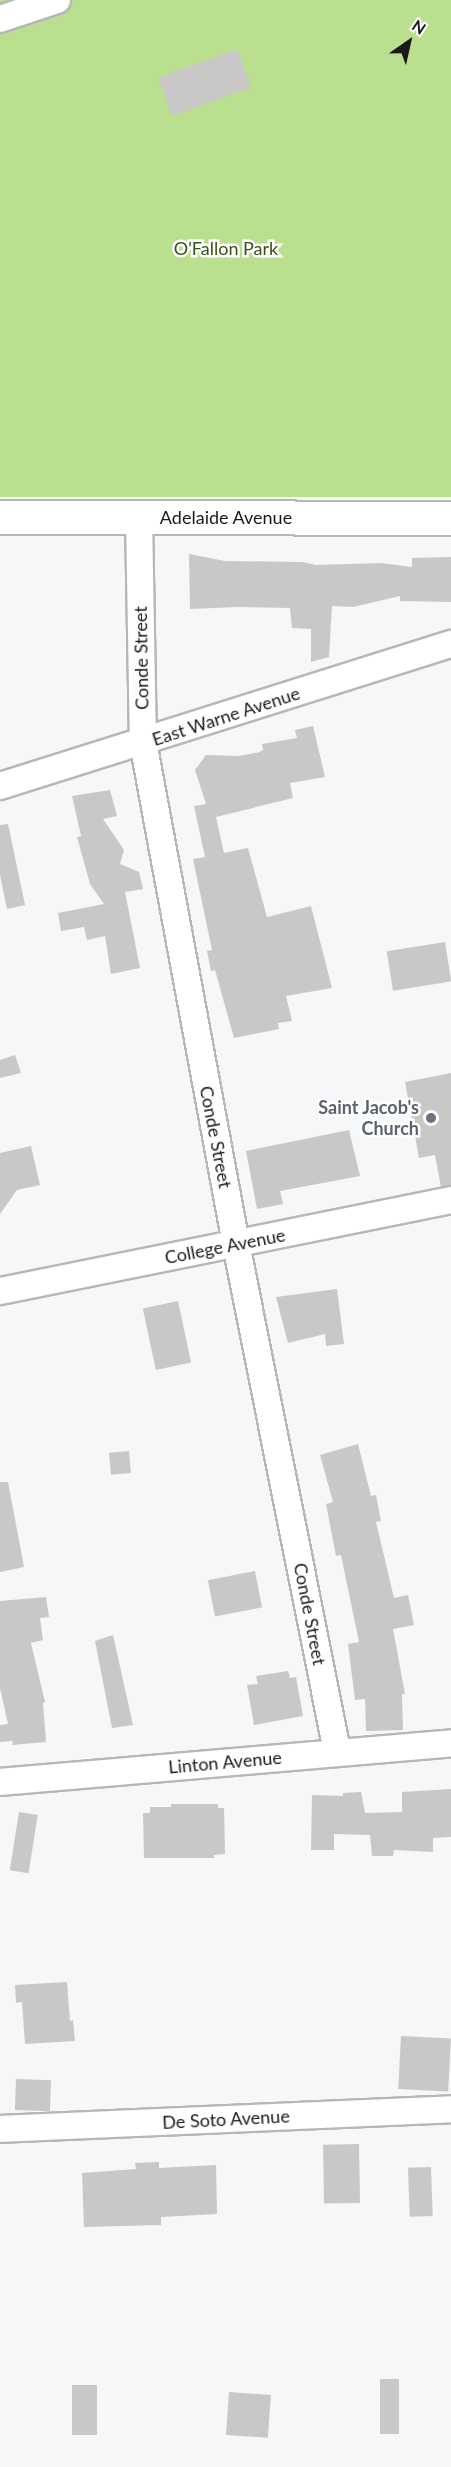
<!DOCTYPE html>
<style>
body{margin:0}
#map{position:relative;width:451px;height:2467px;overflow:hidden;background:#f6f7f9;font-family:Lato,sans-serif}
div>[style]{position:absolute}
.green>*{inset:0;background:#badf8f;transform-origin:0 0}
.building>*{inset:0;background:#cac7c7;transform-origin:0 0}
.roads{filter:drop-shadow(2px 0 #b5b7b9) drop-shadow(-2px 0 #b5b7b9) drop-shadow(0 2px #b5b7b9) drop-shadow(0 -2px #b5b7b9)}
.minor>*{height:26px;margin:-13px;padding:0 13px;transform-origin:13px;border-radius:13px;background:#fff}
.secondary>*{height:33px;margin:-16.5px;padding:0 16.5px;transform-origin:16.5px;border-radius:16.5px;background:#fff}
.dots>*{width:16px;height:16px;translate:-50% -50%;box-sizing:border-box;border:3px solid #fff;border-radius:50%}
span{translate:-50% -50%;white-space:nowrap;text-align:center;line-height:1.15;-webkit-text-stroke:5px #fff;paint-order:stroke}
.park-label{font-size:18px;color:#395017}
.street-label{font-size:18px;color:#19191a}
.worship-label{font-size:18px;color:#5b616d;font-weight:700}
.right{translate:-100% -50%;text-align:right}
.north{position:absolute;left:379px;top:12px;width:60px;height:60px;-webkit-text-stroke:4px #fff;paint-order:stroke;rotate:34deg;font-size:16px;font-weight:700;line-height:24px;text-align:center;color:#19191a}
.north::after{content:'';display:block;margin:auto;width:21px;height:27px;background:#19191a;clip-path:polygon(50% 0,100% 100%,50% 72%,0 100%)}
</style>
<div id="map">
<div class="green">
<i style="left:0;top:0;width:451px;height:497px"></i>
</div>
<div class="building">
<i style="left:237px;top:49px;width:41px;height:84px;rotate:70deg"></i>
<i style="clip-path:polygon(189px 554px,225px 561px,303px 562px,316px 565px,381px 563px,412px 567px,412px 558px,451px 557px,451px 602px,400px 601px,400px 596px,353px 607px,332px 606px,329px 657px,311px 662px,311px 629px,292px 628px,290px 608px,238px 607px,190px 609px)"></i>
<i style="clip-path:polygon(313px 726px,325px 777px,290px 783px,293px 798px,216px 817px,224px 853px,248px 848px,267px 917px,311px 906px,332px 988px,286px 996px,292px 1021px,278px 1023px,279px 1029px,234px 1038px,215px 970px,211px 971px,207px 951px,212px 950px,193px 859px,205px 857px,194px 806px,206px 804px,195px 770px,206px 755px,239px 756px,260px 752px,263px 750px,262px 744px,297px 738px,295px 730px)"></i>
<i style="clip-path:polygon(110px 790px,117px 816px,103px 819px,124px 850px,120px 864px,139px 872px,143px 889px,125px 892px,140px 968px,111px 974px,105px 936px,87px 940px,84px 927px,61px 931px,58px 913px,104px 904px,90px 884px,77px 837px,81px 836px,72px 796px)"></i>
<i style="clip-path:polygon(8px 824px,25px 905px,7px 909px,0 875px,0 825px)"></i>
<i style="left:445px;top:942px;width:40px;height:59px;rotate:81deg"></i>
<i style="clip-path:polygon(15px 1055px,21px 1073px,0 1078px,0 1060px)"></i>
<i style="clip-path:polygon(451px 1073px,451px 1185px,441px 1187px,435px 1155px,419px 1158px,405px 1082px)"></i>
<i style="clip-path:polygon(349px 1130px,360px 1176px,280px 1191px,283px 1204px,257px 1209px,246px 1151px)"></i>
<i style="clip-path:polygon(31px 1146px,40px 1185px,17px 1190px,0 1214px,0 1153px)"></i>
<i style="clip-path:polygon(337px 1289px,344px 1344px,326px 1346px,325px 1334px,288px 1343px,276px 1297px)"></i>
<i style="left:178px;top:1301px;width:63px;height:36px;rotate:78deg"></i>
<i style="clip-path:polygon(358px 1444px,371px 1496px,376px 1495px,381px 1521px,376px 1522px,394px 1598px,408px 1595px,414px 1625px,393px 1629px,405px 1694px,402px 1694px,403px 1730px,366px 1731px,365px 1699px,355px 1700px,348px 1644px,359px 1642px,341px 1555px,336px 1556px,326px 1504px,333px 1502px,320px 1455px)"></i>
<i style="left:129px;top:1451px;width:22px;height:20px;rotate:85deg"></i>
<i style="clip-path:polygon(0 1482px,8px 1482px,24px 1567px,0 1572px)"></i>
<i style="left:255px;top:1571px;width:37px;height:48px;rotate:79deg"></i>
<i style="clip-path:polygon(46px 1597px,49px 1617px,40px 1618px,43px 1640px,31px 1643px,45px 1702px,43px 1703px,46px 1742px,12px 1745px,13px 1741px,0 1742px,0 1725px,8px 1724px,0 1688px,0 1601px)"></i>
<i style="clip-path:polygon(113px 1635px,133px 1725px,112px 1728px,95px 1641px)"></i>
<i style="clip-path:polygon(288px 1671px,290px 1678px,296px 1677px,303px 1716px,254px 1725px,247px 1685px,258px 1684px,256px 1676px)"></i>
<i style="clip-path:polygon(451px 1789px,451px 1837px,433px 1838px,433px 1852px,394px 1850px,393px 1856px,372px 1856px,370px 1835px,334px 1834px,334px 1850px,311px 1850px,312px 1795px,343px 1796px,343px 1793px,361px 1792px,365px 1813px,402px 1812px,402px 1792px)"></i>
<i style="clip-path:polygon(171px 1804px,218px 1804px,218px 1808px,224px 1808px,225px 1854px,214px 1855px,214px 1858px,144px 1858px,143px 1813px,150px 1813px,150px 1807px,171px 1807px)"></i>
<i style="left:19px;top:1812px;width:19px;height:59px;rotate:9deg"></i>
<i style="clip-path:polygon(67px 1982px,70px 2021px,73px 2020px,75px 2041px,25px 2044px,22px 2002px,16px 2003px,15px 1985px)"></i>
<i style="left:401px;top:2036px;width:50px;height:53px;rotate:3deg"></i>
<i style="left:16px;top:2079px;width:35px;height:31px;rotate:2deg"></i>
<i style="left:359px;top:2144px;width:59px;height:36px;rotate:89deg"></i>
<i style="clip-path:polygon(159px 2162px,159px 2168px,216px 2165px,217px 2214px,161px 2217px,161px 2225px,84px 2227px,82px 2173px,136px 2169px,135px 2163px)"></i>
<i style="left:431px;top:2167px;width:49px;height:23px;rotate:88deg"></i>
<i style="left:380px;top:2379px;width:19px;height:55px"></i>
<i style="left:72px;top:2385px;width:25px;height:50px"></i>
<i style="left:229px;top:2392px;width:42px;height:43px;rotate:4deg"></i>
</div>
<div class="roads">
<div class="minor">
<i style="left:0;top:19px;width:60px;rotate:-18.4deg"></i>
<i style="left:139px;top:517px;width:225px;rotate:89deg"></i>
<i style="left:143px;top:742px;width:511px;rotate:79.5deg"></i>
<i style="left:236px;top:1244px;width:517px;rotate:78.73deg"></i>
<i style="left:0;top:786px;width:473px;rotate:-17.5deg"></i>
<i style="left:0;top:1291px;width:460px;rotate:-11.4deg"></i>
<i style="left:0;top:1782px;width:453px;rotate:-4.9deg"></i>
<i style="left:0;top:2129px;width:451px;rotate:-2.5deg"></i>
</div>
<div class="secondary">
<i style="left:0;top:517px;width:451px;rotate:0.1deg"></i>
</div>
</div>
<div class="dots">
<i style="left:431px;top:1118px;background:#6b7280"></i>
</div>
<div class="park-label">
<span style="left:226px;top:248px">O'Fallon Park</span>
</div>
<div class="street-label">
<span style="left:226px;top:517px">Adelaide Avenue</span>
<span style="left:141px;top:658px;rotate:-91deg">Conde Street</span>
<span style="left:226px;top:716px;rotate:-18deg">East Warne Avenue</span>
<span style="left:216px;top:1137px;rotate:79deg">Conde Street</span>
<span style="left:225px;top:1246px;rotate:-11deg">College Avenue</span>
<span style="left:310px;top:1614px;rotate:79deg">Conde Street</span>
<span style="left:225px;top:1762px;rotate:-5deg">Linton Avenue</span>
<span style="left:226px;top:2119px;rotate:-3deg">De Soto Avenue</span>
</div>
<div class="worship-label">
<span class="right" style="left:419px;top:1118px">Saint Jacob's<br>Church</span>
</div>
<div class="north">N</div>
</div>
